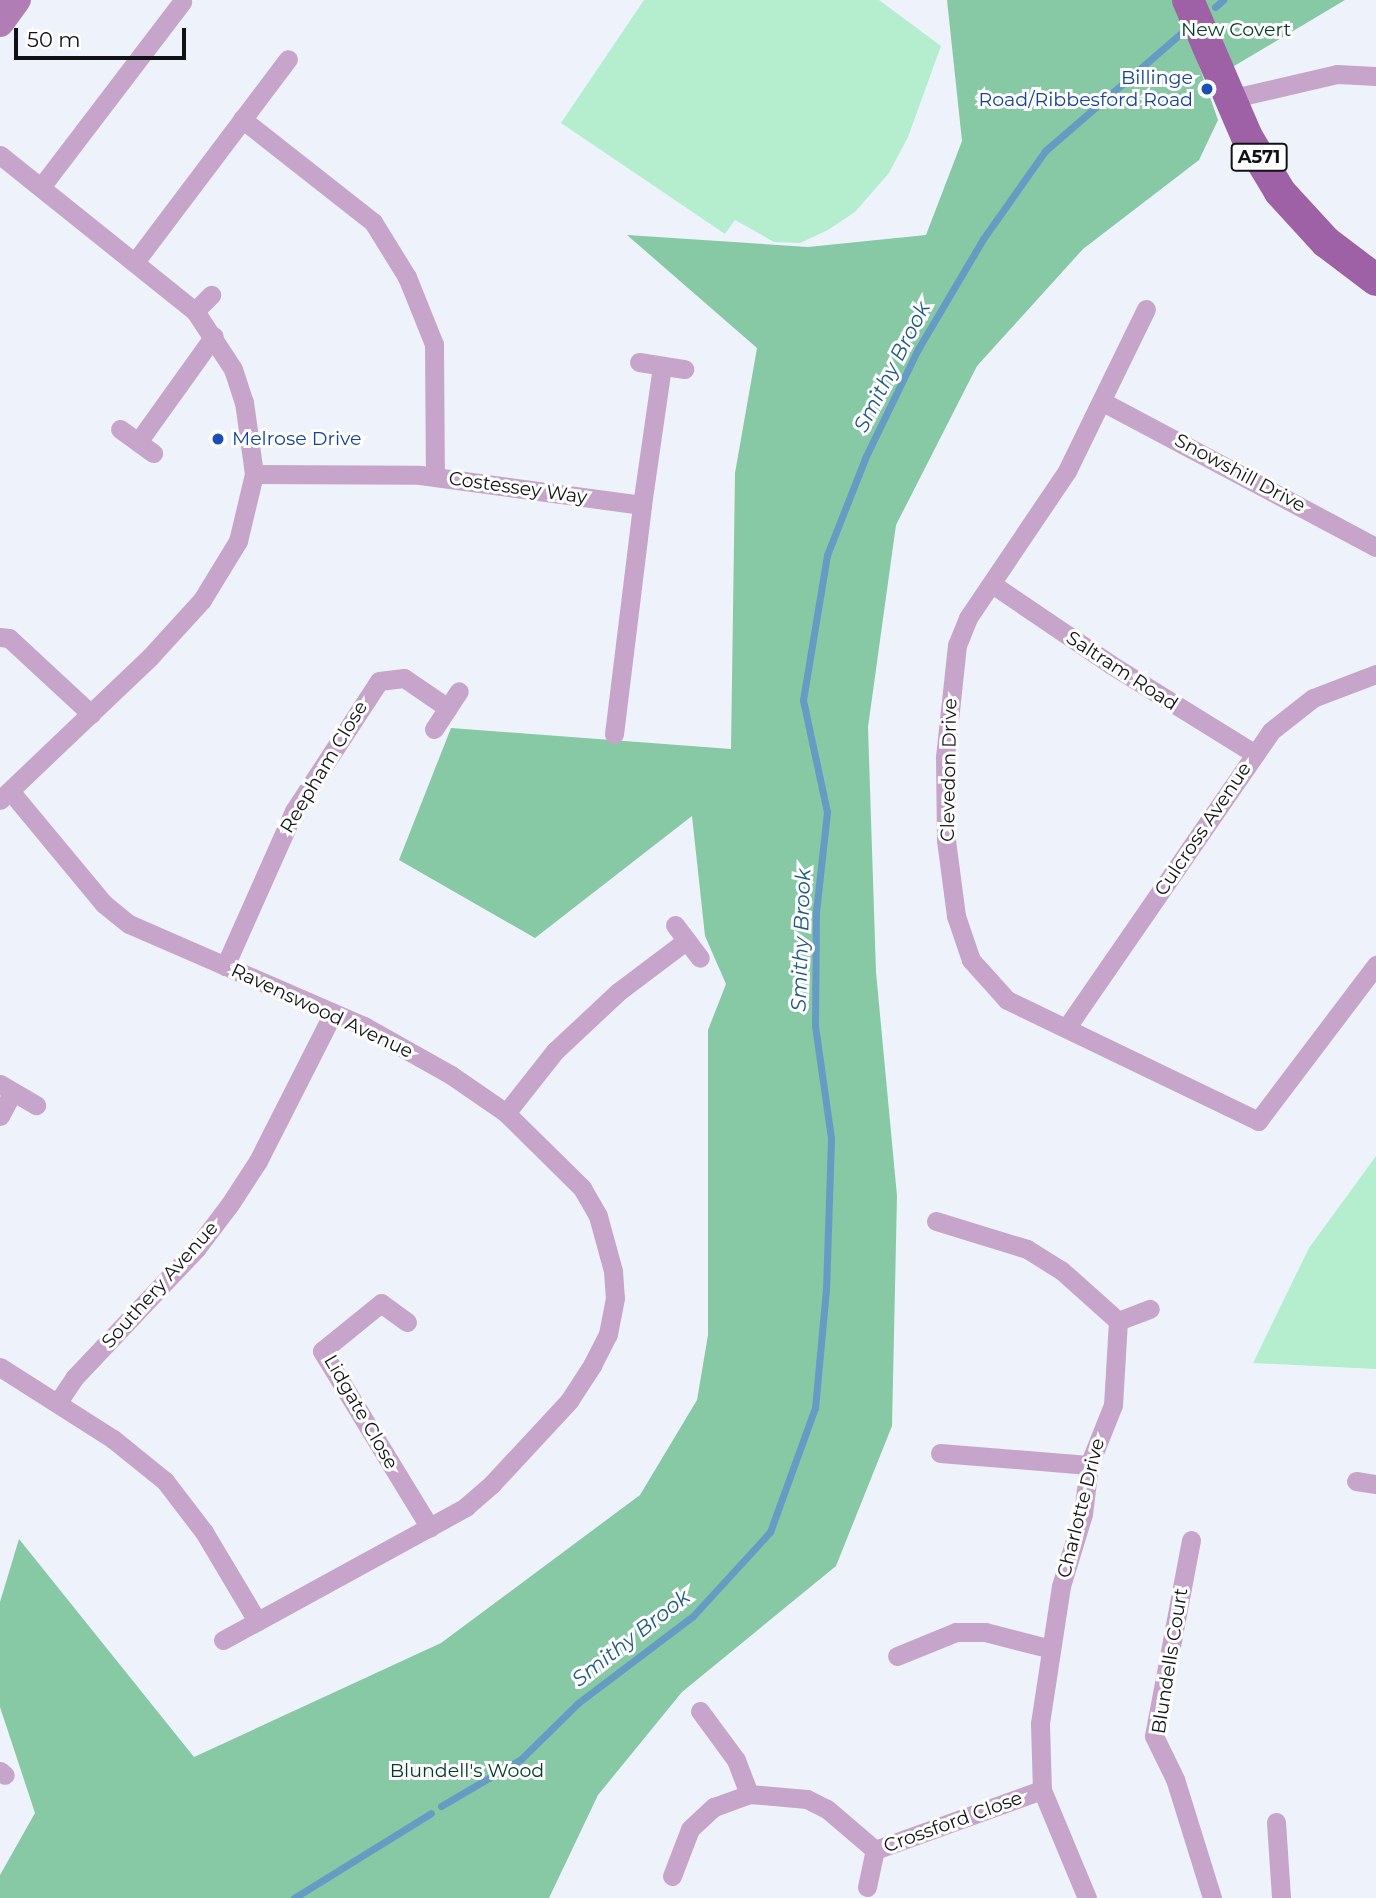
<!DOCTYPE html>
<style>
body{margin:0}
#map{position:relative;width:1376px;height:1898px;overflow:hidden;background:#eef3fb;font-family:Montserrat,sans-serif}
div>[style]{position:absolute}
.green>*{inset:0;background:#b4eece}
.forest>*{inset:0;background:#87c8a5}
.stream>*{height:7px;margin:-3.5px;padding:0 3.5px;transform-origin:3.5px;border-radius:3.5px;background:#669bc4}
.minor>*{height:19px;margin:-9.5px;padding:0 9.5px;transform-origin:9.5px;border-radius:9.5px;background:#c7a5ca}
.secondary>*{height:28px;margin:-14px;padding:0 14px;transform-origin:14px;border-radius:14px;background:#b07eb5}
.primary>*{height:32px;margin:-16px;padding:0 16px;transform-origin:16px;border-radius:16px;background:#9e61a5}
.dots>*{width:19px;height:19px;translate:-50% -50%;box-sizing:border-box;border:4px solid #fff;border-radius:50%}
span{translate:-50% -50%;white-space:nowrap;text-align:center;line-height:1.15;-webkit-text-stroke:6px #fff;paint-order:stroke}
.shield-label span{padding:2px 5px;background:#fff;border:2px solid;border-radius:5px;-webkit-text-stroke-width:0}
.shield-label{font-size:18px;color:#101214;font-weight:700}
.park-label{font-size:19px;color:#033b25}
.transit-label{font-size:19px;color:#164399}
.right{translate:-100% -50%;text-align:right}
.left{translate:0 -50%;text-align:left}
.street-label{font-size:19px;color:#101214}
.water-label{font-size:21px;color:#1c5a82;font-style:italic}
.scale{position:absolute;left:14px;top:28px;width:172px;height:32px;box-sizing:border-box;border:4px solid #101214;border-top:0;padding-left:9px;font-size:21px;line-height:24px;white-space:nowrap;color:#101214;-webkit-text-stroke:5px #fff;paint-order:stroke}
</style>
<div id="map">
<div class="green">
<i style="clip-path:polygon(644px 0,879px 0,941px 46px,908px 137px,889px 173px,855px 212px,828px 230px,800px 243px,774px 242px,735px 220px,725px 234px,561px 123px)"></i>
<i style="clip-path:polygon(1376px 1156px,1376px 1369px,1253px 1363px,1309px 1248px)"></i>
</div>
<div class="forest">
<i style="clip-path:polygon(947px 0,1176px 0,1218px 120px,1199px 160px,1083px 249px,977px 366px,896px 525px,868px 727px,876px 972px,897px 1196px,892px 1426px,836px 1566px,682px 1692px,598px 1795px,549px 1898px,0 1898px,0 1875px,35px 1813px,0 1707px,0 1602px,19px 1539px,194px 1757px,441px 1643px,640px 1495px,697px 1400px,708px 1335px,708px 1030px,726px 984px,705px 936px,692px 816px,535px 938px,399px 860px,451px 728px,731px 749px,735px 473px,757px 348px,627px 235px,808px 247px,926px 235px,962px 141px)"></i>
<i style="clip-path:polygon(1189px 0,1345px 0,1224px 72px)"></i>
</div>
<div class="stream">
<i style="left:1215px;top:7px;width:11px;rotate:-41deg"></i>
<i style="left:441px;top:1806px;width:93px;rotate:-30.4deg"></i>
<i style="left:521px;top:1759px;width:80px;rotate:-44.5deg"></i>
<i style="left:578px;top:1703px;width:144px;rotate:-37.1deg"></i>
<i style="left:693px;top:1616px;width:114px;rotate:-47.5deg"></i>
<i style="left:770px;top:1532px;width:132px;rotate:-70.1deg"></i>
<i style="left:815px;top:1408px;width:119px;rotate:-84.7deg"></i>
<i style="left:826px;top:1290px;width:152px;rotate:-88.1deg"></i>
<i style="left:831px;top:1138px;width:114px;rotate:-98.1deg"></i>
<i style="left:815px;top:1025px;width:113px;rotate:-89.5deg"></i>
<i style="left:816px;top:912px;width:101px;rotate:-83.7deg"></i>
<i style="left:827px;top:812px;width:115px;rotate:-102.1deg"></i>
<i style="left:803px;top:700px;width:147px;rotate:-80.6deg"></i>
<i style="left:827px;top:555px;width:106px;rotate:-68.5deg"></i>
<i style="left:866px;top:456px;width:119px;rotate:-64.1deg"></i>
<i style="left:918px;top:349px;width:128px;rotate:-59.4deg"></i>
<i style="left:983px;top:239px;width:108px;rotate:-54.8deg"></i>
<i style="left:1045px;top:151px;width:180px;rotate:-40.9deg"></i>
<i style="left:294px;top:1898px;width:161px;rotate:-31.8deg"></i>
</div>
<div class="minor">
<i style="left:1229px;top:99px;width:111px;rotate:-13deg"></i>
<i style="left:1337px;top:74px;width:39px;rotate:3deg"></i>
<i style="left:242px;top:119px;width:167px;rotate:38.2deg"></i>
<i style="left:373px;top:222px;width:65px;rotate:58.3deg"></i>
<i style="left:407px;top:277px;width:72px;rotate:68.1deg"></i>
<i style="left:434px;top:344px;width:132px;rotate:89.6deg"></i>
<i style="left:0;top:155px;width:250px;rotate:38.7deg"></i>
<i style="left:195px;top:311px;width:69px;rotate:56.8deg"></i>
<i style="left:233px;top:369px;width:35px;rotate:72deg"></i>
<i style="left:244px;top:402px;width:73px;rotate:82.1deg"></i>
<i style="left:254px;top:474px;width:69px;rotate:103.4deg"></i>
<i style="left:238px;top:541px;width:69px;rotate:121.4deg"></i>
<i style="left:202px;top:600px;width:77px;rotate:132.4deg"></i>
<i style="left:150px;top:657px;width:207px;rotate:136.4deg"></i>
<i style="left:41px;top:187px;width:233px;rotate:-52.7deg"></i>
<i style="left:135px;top:262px;width:254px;rotate:-53deg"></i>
<i style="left:1146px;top:309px;width:180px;rotate:116deg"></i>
<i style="left:1067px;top:471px;width:177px;rotate:124deg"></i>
<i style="left:968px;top:618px;width:29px;rotate:112deg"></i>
<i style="left:957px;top:645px;width:114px;rotate:96.1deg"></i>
<i style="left:945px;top:758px;width:82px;rotate:89.3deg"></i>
<i style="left:946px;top:840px;width:77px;rotate:82.5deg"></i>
<i style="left:956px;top:916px;width:46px;rotate:71.2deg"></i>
<i style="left:971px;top:960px;width:54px;rotate:48deg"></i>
<i style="left:1007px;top:1000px;width:279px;rotate:25.7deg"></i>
<i style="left:1258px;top:1121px;width:196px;rotate:-52.9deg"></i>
<i style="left:195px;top:311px;width:23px;rotate:-45deg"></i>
<i style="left:639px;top:362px;width:46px;rotate:8.8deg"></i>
<i style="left:1103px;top:402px;width:309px;rotate:28deg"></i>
<i style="left:120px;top:429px;width:41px;rotate:36deg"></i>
<i style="left:138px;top:442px;width:130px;rotate:-54.4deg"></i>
<i style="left:254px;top:474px;width:166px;rotate:0.3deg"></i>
<i style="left:420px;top:475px;width:224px;rotate:7.7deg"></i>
<i style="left:642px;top:505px;width:139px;rotate:-81.8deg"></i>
<i style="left:992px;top:584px;width:143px;rotate:34.1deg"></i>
<i style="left:1110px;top:664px;width:171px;rotate:31.8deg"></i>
<i style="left:0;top:637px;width:9px;rotate:6deg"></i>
<i style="left:9px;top:638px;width:112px;rotate:42.8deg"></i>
<i style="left:434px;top:729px;width:45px;rotate:-56.7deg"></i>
<i style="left:614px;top:734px;width:231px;rotate:-83deg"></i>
<i style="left:11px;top:792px;width:146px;rotate:50.3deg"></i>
<i style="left:104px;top:904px;width:32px;rotate:39deg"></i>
<i style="left:129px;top:924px;width:256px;rotate:23.5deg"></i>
<i style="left:364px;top:1026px;width:100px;rotate:29.4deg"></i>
<i style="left:451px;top:1075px;width:67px;rotate:34.6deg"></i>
<i style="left:506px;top:1113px;width:107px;rotate:44.6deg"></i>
<i style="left:582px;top:1188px;width:32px;rotate:60deg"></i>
<i style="left:598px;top:1216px;width:57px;rotate:74.7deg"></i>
<i style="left:613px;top:1271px;width:27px;rotate:86deg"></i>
<i style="left:615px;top:1298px;width:37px;rotate:101deg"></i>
<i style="left:608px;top:1334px;width:34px;rotate:117deg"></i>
<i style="left:593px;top:1364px;width:44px;rotate:123deg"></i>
<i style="left:569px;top:1401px;width:113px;rotate:132.9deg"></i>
<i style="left:492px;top:1484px;width:35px;rotate:139deg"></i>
<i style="left:466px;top:1507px;width:277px;rotate:151.3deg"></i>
<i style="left:675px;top:925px;width:41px;rotate:52.9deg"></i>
<i style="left:225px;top:966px;width:170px;rotate:-66deg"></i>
<i style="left:294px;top:811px;width:155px;rotate:-56.8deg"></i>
<i style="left:379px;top:681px;width:25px;rotate:-7deg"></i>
<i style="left:404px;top:678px;width:53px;rotate:34.3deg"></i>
<i style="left:1067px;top:1027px;width:359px;rotate:-55.4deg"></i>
<i style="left:1271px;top:731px;width:53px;rotate:-38.2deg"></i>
<i style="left:1313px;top:698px;width:67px;rotate:-20.9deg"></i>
<i style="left:0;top:1084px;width:42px;rotate:30.3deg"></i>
<i style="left:506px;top:1113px;width:79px;rotate:-51.7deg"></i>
<i style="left:555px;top:1051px;width:86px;rotate:-43.1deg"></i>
<i style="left:618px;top:992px;width:86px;rotate:-37deg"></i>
<i style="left:0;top:1116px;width:27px;rotate:-62deg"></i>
<i style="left:936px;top:1221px;width:95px;rotate:17.1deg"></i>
<i style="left:1027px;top:1249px;width:40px;rotate:32deg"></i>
<i style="left:1061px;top:1270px;width:76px;rotate:41.8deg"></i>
<i style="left:1118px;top:1321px;width:84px;rotate:93.4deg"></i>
<i style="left:1113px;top:1405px;width:65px;rotate:111.8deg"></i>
<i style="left:1089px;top:1465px;width:49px;rotate:97deg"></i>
<i style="left:1083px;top:1514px;width:75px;rotate:107deg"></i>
<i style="left:1061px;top:1586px;width:140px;rotate:98.7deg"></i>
<i style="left:1040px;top:1724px;width:66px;rotate:88.3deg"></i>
<i style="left:1042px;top:1790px;width:117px;rotate:67.4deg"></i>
<i style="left:1118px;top:1321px;width:34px;rotate:-21deg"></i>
<i style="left:407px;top:1322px;width:32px;rotate:-144deg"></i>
<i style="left:381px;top:1303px;width:76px;rotate:140.9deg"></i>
<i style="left:322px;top:1351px;width:207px;rotate:58.6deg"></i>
<i style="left:0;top:1367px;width:134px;rotate:32.5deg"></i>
<i style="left:113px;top:1439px;width:67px;rotate:38.9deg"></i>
<i style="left:165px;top:1481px;width:64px;rotate:52.6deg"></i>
<i style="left:204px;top:1532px;width:104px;rotate:59.2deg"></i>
<i style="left:58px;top:1402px;width:29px;rotate:-56deg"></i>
<i style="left:74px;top:1378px;width:178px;rotate:-46.6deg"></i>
<i style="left:196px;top:1249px;width:56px;rotate:-52.9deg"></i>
<i style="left:230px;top:1204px;width:51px;rotate:-56.9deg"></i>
<i style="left:258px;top:1161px;width:166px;rotate:-63.1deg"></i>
<i style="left:940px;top:1453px;width:149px;rotate:4.6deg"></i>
<i style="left:1356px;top:1481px;width:20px;rotate:9deg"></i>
<i style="left:1191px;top:1540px;width:199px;rotate:100.7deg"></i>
<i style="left:1154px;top:1736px;width:48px;rotate:64deg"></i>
<i style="left:1175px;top:1779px;width:125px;rotate:72.7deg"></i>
<i style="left:897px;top:1656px;width:64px;rotate:-22.1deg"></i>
<i style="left:956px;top:1632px;width:29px"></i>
<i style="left:985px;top:1632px;width:68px;rotate:14.4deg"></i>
<i style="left:700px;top:1711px;width:61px;rotate:53.7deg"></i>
<i style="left:736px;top:1760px;width:36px;rotate:69deg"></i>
<i style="left:0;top:1771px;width:6px;rotate:39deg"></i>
<i style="left:1276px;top:1822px;width:76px;rotate:86.2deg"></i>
<i style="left:672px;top:1876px;width:50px;rotate:-69deg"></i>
<i style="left:690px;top:1829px;width:33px;rotate:-43deg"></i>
<i style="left:714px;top:1807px;width:37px;rotate:-20deg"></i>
<i style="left:749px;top:1794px;width:58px;rotate:4.9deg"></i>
<i style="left:807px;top:1799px;width:22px;rotate:27deg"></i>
<i style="left:827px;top:1809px;width:63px;rotate:40.5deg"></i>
<i style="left:875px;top:1850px;width:177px;rotate:-19.8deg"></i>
<i style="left:867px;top:1887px;width:38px;rotate:-78deg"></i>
</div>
<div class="secondary">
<i style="left:0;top:23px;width:29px;rotate:-54deg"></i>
</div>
<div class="primary">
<i style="left:1188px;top:0;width:149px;rotate:66.7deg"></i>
<i style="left:1247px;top:137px;width:64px;rotate:59deg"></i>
<i style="left:1280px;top:192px;width:68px;rotate:47.4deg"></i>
<i style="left:1326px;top:242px;width:63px;rotate:37.2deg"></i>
</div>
<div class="dots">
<i style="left:1207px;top:89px;background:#1a4fb4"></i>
<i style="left:218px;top:439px;background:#1a4fb4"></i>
</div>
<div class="shield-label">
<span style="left:1259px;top:157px">A571</span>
</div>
<div class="park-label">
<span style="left:1236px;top:30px">New Covert</span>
<span style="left:467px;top:1771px">Blundell's Wood</span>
</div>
<div class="transit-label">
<span class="right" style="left:1193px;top:89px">Billinge<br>Road/Ribbesford Road</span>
<span class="left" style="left:232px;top:439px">Melrose Drive</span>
</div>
<div class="street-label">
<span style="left:1240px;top:473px;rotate:28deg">Snowshill Drive</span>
<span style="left:518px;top:488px;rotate:8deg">Costessey Way</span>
<span style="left:1122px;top:671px;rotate:33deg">Saltram Road</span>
<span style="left:324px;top:767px;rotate:-59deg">Reepham Close</span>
<span style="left:949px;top:770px;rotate:-89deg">Clevedon Drive</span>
<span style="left:1203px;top:829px;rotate:-56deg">Culcross Avenue</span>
<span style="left:322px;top:1011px;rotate:25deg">Ravenswood Avenue</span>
<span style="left:160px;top:1285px;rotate:-48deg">Southery Avenue</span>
<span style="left:361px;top:1412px;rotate:60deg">Lidgate Close</span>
<span style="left:1081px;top:1508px;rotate:-76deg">Charlotte Drive</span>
<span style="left:1170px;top:1661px;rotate:-81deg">Blundells Court</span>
<span style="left:953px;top:1822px;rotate:-20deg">Crossford Close</span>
</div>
<div class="water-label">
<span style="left:892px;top:367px;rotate:-63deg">Smithy Brook</span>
<span style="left:801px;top:940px;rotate:-88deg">Smithy Brook</span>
<span style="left:631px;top:1638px;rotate:-38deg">Smithy Brook</span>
</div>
<div class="scale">50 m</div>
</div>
